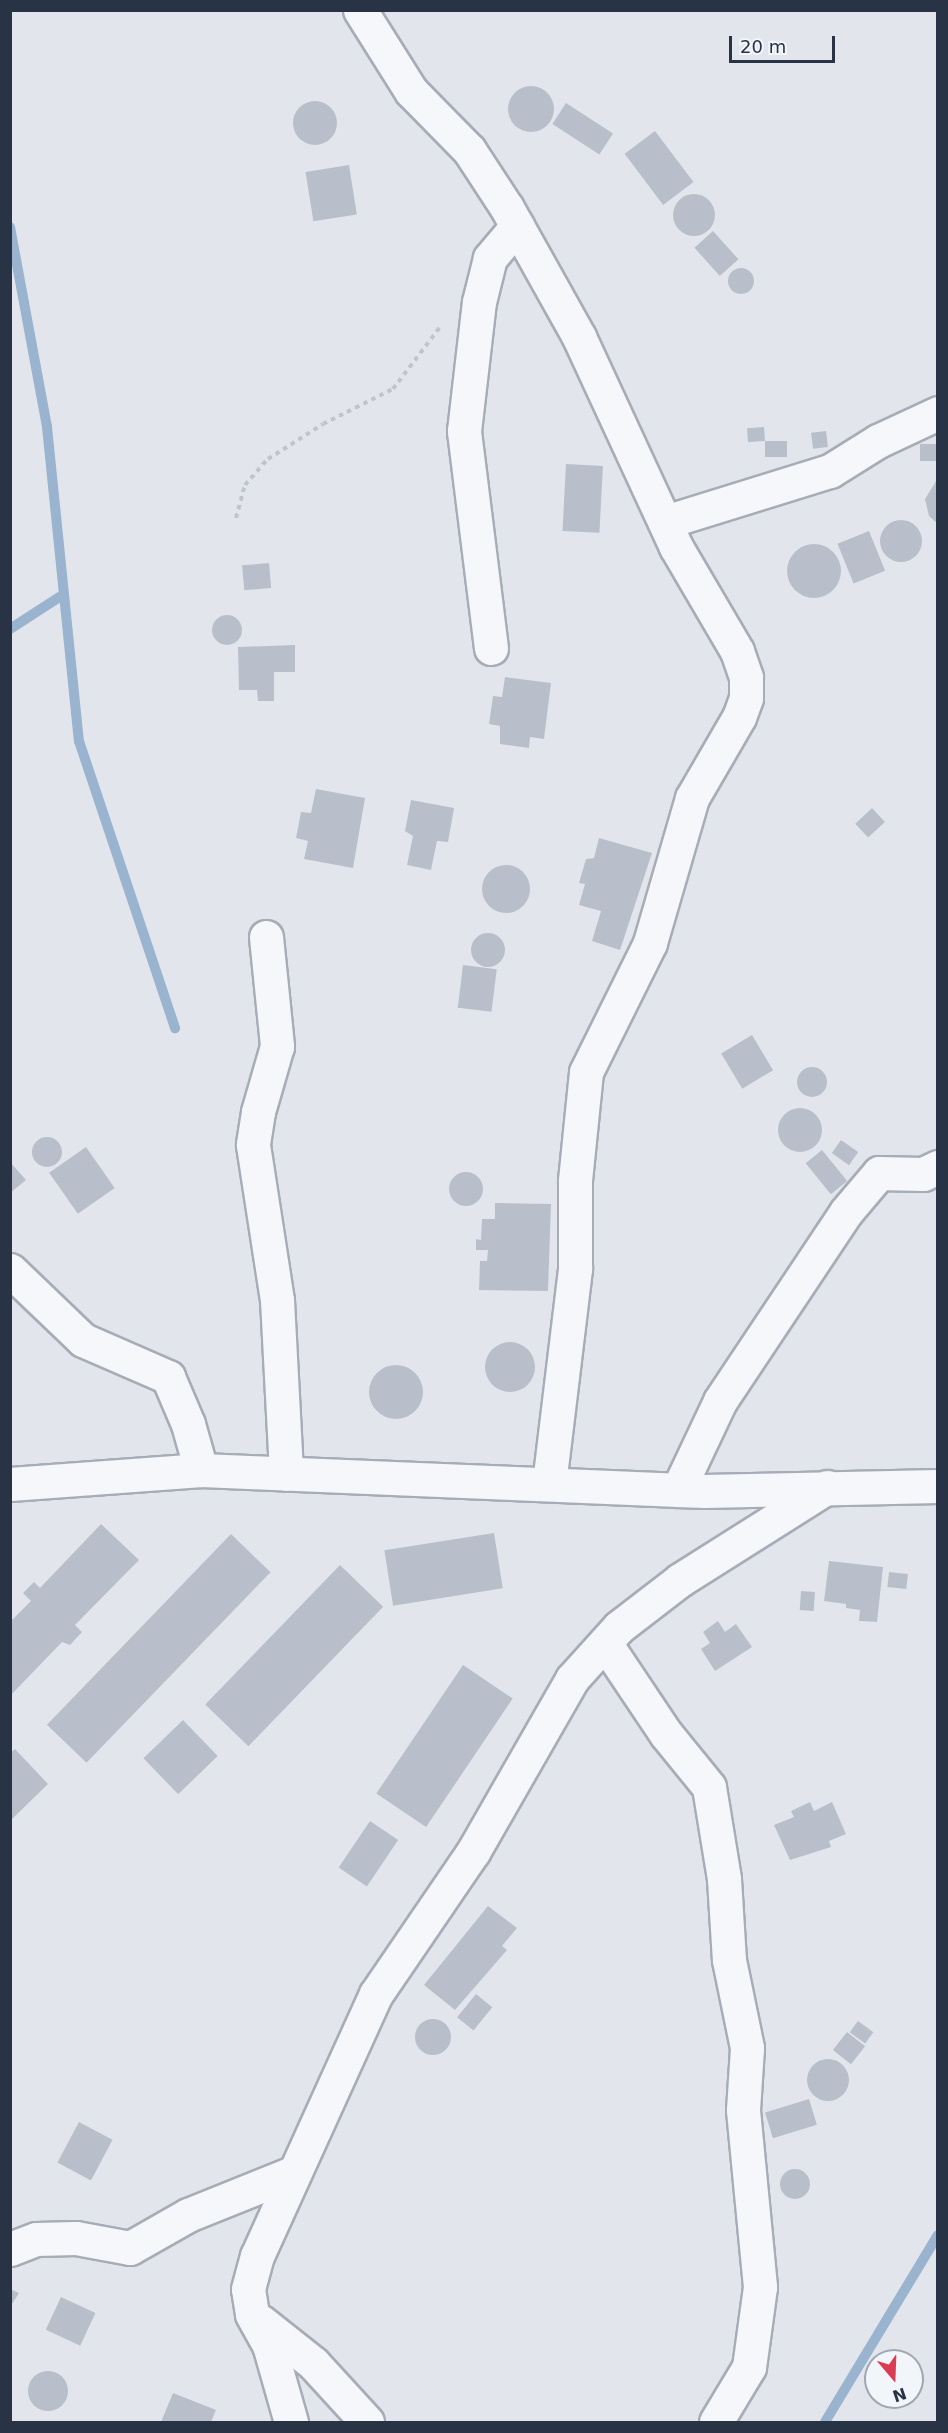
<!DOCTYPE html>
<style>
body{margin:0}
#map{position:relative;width:948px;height:2433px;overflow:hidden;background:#e2e6ec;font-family:"DejaVu Sans",sans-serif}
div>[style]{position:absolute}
.stream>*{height:10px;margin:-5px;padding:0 5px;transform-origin:5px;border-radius:5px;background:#9ab3cf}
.building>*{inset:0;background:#b9bfca;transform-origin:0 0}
.round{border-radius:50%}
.path>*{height:4px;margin-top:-2px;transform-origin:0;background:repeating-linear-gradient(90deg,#c0c4cb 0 4.5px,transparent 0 9px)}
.roads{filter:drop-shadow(2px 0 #a6adb7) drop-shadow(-2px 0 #a6adb7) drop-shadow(0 2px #a6adb7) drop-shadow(0 -2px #a6adb7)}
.minor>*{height:33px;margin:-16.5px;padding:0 16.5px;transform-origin:16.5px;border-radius:16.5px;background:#f6f7fa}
span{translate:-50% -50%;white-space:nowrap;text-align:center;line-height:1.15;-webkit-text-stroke:4.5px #f2f5f9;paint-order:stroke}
.frame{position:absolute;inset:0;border:12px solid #283346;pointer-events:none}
.north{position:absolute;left:864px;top:2349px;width:60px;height:60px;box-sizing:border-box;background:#f2f5f9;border:2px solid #a1a7b1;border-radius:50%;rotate:161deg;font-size:16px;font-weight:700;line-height:24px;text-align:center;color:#283346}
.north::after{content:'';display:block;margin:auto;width:21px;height:27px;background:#dc3c52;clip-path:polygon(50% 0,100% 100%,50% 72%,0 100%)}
.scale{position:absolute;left:729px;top:36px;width:106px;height:27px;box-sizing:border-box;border:3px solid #283346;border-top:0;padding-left:8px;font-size:18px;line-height:21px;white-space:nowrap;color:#283346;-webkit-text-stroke:4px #f2f5f9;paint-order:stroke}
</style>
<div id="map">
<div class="stream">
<i style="left:10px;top:227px;width:203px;rotate:79.5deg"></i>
<i style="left:47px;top:427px;width:316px;rotate:84.2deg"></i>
<i style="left:79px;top:741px;width:303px;rotate:71.5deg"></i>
<i style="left:10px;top:629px;width:64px;rotate:-32.9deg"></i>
<i style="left:825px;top:2422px;width:218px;rotate:-58.9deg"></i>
</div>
<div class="building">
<i class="round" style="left:508px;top:86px;width:46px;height:46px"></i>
<i class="round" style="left:293px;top:101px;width:44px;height:44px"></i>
<i style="left:566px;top:103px;width:56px;height:25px;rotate:33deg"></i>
<i style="left:655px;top:131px;width:64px;height:38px;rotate:53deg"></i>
<i style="left:349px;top:165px;width:50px;height:44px;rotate:81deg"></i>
<i class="round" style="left:673px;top:194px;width:42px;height:42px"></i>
<i style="left:713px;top:231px;width:38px;height:25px;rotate:48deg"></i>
<i class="round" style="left:728px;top:268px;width:26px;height:26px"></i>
<i style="left:764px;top:427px;width:14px;height:17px;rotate:86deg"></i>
<i style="left:826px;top:431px;width:16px;height:15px;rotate:83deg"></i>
<i style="left:765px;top:441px;width:22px;height:16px"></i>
<i style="left:920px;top:444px;width:18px;height:17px"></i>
<i style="left:566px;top:464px;width:37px;height:67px;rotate:3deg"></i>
<i style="clip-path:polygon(938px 478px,938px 524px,929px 516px,925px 499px)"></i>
<i class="round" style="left:880px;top:520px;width:42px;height:42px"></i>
<i style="left:869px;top:531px;width:43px;height:34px;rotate:68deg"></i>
<i class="round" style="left:787px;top:544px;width:54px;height:54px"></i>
<i style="left:269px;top:563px;width:25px;height:27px;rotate:85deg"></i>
<i class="round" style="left:212px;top:615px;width:30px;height:30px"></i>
<i style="clip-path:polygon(295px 645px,295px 672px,274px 672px,274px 701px,258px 701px,257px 690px,239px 690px,238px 647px)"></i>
<i style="clip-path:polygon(505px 677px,551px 683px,544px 739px,530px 737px,529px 748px,500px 744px,500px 726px,489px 724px,493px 696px,502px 697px)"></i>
<i style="clip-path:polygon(316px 789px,365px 798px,353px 868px,304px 859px,308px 841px,296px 838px,301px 812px,311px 813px)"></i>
<i style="clip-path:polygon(411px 800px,454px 808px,448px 842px,437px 841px,431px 870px,407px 865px,413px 836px,405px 831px)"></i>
<i style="left:872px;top:808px;width:19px;height:23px;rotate:47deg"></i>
<i style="clip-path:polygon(599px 838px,652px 853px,620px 950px,592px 941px,601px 911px,579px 905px,585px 884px,579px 883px,586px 859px,594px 858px)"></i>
<i class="round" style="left:482px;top:865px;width:48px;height:48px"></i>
<i class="round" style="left:471px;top:933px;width:34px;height:34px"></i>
<i style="left:463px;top:965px;width:34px;height:43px;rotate:7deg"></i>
<i style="left:752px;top:1035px;width:41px;height:36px;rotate:59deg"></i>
<i class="round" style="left:797px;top:1067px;width:30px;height:30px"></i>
<i class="round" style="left:778px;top:1108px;width:44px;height:44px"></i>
<i class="round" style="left:32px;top:1137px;width:30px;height:30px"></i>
<i style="left:841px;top:1140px;width:21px;height:16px;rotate:35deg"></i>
<i style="left:86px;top:1147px;width:50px;height:45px;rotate:55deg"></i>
<i style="left:822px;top:1150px;width:40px;height:21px;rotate:51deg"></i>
<i style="clip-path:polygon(10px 1162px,26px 1180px,10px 1193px)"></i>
<i class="round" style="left:449px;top:1172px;width:34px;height:34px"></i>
<i style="clip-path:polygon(495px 1203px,551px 1204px,548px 1291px,479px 1290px,480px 1261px,487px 1261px,488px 1250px,476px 1250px,476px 1239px,481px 1240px,482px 1219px,495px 1219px)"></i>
<i class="round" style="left:485px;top:1342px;width:50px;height:50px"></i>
<i class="round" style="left:369px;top:1365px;width:54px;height:54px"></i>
<i style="clip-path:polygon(101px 1524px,139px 1560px,75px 1625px,82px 1632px,70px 1645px,62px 1642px,10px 1696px,10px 1622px,31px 1601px,23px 1593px,34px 1582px,40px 1588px)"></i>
<i style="left:494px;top:1533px;width:56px;height:111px;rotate:81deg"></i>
<i style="left:231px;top:1534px;width:55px;height:265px;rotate:44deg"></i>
<i style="clip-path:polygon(829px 1561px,883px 1567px,877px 1622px,859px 1621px,860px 1610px,846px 1608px,846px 1604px,824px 1601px)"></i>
<i style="left:340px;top:1565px;width:60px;height:194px;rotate:44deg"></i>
<i style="left:889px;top:1572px;width:19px;height:15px;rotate:6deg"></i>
<i style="left:801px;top:1591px;width:14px;height:19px;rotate:4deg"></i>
<i style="clip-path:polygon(718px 1621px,725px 1632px,736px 1624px,752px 1647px,715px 1671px,701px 1649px,710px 1643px,703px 1632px)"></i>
<i style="left:463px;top:1665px;width:60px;height:155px;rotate:34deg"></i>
<i style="left:183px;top:1720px;width:50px;height:55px;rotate:46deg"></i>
<i style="clip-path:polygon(15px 1749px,48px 1784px,10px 1821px,10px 1753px)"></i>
<i style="clip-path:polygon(810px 1802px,814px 1811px,832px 1802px,846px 1834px,829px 1841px,831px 1847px,790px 1860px,774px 1825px,794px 1817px,791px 1811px)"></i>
<i style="left:370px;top:1821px;width:34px;height:56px;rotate:34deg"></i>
<i style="clip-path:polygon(488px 1906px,517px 1928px,502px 1946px,507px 1950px,455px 2010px,424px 1985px)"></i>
<i style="left:476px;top:1994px;width:21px;height:30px;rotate:39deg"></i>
<i class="round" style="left:415px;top:2019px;width:36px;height:36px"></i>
<i style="left:858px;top:2021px;width:19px;height:14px;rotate:36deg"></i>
<i style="left:847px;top:2032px;width:23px;height:23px;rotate:38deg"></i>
<i class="round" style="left:807px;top:2059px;width:42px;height:42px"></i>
<i style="left:809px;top:2099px;width:27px;height:46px;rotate:73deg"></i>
<i style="left:79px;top:2122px;width:38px;height:46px;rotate:28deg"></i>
<i class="round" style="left:780px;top:2169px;width:30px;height:30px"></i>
<i style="clip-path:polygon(10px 2289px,19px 2293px,10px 2307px)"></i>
<i style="left:61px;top:2297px;width:38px;height:36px;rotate:25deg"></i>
<i class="round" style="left:28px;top:2371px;width:40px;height:40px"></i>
<i style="clip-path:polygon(173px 2393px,216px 2410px,211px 2422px,161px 2422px)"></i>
</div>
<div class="path">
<i style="left:236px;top:518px;width:34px;rotate:-75deg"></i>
<i style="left:245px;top:485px;width:35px;rotate:-49deg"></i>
<i style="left:268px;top:459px;width:65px;rotate:-32.5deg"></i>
<i style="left:323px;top:424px;width:78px;rotate:-26.6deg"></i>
<i style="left:393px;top:389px;width:78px;rotate:-52.8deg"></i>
</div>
<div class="roads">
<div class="minor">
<i style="left:360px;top:10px;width:96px;rotate:57.8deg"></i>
<i style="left:411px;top:91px;width:83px;rotate:45.5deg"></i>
<i style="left:469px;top:150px;width:69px;rotate:56.8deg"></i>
<i style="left:507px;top:208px;width:148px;rotate:60.8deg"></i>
<i style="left:579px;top:337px;width:231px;rotate:65.2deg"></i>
<i style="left:676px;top:547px;width:121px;rotate:59.6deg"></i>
<i style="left:737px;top:651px;width:28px;rotate:71deg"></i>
<i style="left:746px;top:677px;width:21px;rotate:90deg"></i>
<i style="left:746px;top:698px;width:20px;rotate:110deg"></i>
<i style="left:739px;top:717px;width:94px;rotate:120.1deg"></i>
<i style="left:692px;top:798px;width:151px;rotate:106.2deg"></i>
<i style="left:650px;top:943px;width:144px;rotate:116.4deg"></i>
<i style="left:586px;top:1072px;width:110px;rotate:95.8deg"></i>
<i style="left:575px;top:1181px;width:88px;rotate:90deg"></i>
<i style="left:575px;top:1269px;width:216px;rotate:96.9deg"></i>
<i style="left:665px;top:522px;width:173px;rotate:-17.2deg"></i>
<i style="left:830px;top:471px;width:57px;rotate:-32deg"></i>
<i style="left:878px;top:441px;width:66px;rotate:-25deg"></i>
<i style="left:491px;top:648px;width:219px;rotate:-97.1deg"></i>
<i style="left:464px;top:431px;width:130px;rotate:-83.4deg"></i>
<i style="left:479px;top:302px;width:45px;rotate:-76deg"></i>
<i style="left:490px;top:258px;width:42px;rotate:-49.8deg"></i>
<i style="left:266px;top:937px;width:110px;rotate:84.2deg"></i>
<i style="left:277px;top:1046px;width:69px;rotate:106.1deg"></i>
<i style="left:258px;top:1112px;width:33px;rotate:99deg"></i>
<i style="left:253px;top:1145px;width:157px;rotate:81.2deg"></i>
<i style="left:277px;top:1300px;width:174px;rotate:87deg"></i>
<i style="left:10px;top:1270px;width:101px;rotate:43.8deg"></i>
<i style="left:83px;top:1340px;width:93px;rotate:23.5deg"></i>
<i style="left:168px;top:1377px;width:51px;rotate:66.9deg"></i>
<i style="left:188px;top:1424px;width:48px;rotate:74.2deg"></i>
<i style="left:10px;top:1484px;width:192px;rotate:-4.2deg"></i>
<i style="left:201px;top:1470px;width:503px;rotate:2.39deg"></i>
<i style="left:704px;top:1491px;width:234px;rotate:-1.2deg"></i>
<i style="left:678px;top:1490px;width:98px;rotate:-64.7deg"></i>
<i style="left:720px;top:1401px;width:227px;rotate:-56.3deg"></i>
<i style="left:846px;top:1212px;width:51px;rotate:-49.8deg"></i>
<i style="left:879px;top:1173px;width:44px;rotate:1.3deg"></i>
<i style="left:923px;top:1174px;width:17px;rotate:-25deg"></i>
<i style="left:605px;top:1643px;width:110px;rotate:56.2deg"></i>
<i style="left:666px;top:1734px;width:68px;rotate:50.9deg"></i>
<i style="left:709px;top:1787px;width:93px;rotate:80.7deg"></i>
<i style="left:724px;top:1879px;width:81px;rotate:86.5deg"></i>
<i style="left:729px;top:1960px;width:90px;rotate:78.4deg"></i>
<i style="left:747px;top:2048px;width:62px;rotate:93.7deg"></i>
<i style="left:743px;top:2110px;width:178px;rotate:84.5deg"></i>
<i style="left:760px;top:2287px;width:81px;rotate:97.8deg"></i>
<i style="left:749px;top:2367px;width:64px;rotate:121deg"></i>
<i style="left:10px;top:2249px;width:28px;rotate:-21deg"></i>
<i style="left:36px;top:2239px;width:40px;rotate:-1.4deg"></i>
<i style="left:76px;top:2238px;width:55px;rotate:10.5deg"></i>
<i style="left:130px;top:2248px;width:67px;rotate:-29.6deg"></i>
<i style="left:188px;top:2215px;width:115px;rotate:-21.9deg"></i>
<i style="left:260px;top:2321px;width:68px;rotate:38.4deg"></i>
<i style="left:313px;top:2363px;width:80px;rotate:47.5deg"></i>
<i style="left:291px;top:2422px;width:80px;rotate:-105.9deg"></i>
<i style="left:269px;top:2345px;width:35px;rotate:-119deg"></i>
<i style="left:252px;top:2314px;width:25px;rotate:-99deg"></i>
<i style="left:248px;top:2289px;width:34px;rotate:-75deg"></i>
<i style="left:257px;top:2256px;width:288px;rotate:-65.6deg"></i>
<i style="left:376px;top:1994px;width:172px;rotate:-55.7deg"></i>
<i style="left:473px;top:1852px;width:199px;rotate:-60.2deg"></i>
<i style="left:572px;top:1679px;width:70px;rotate:-47.9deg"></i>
<i style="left:619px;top:1627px;width:77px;rotate:-37.6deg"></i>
<i style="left:680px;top:1580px;width:174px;rotate:-32.3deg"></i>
</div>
</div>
<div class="frame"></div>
<div class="north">N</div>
<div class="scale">20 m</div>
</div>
